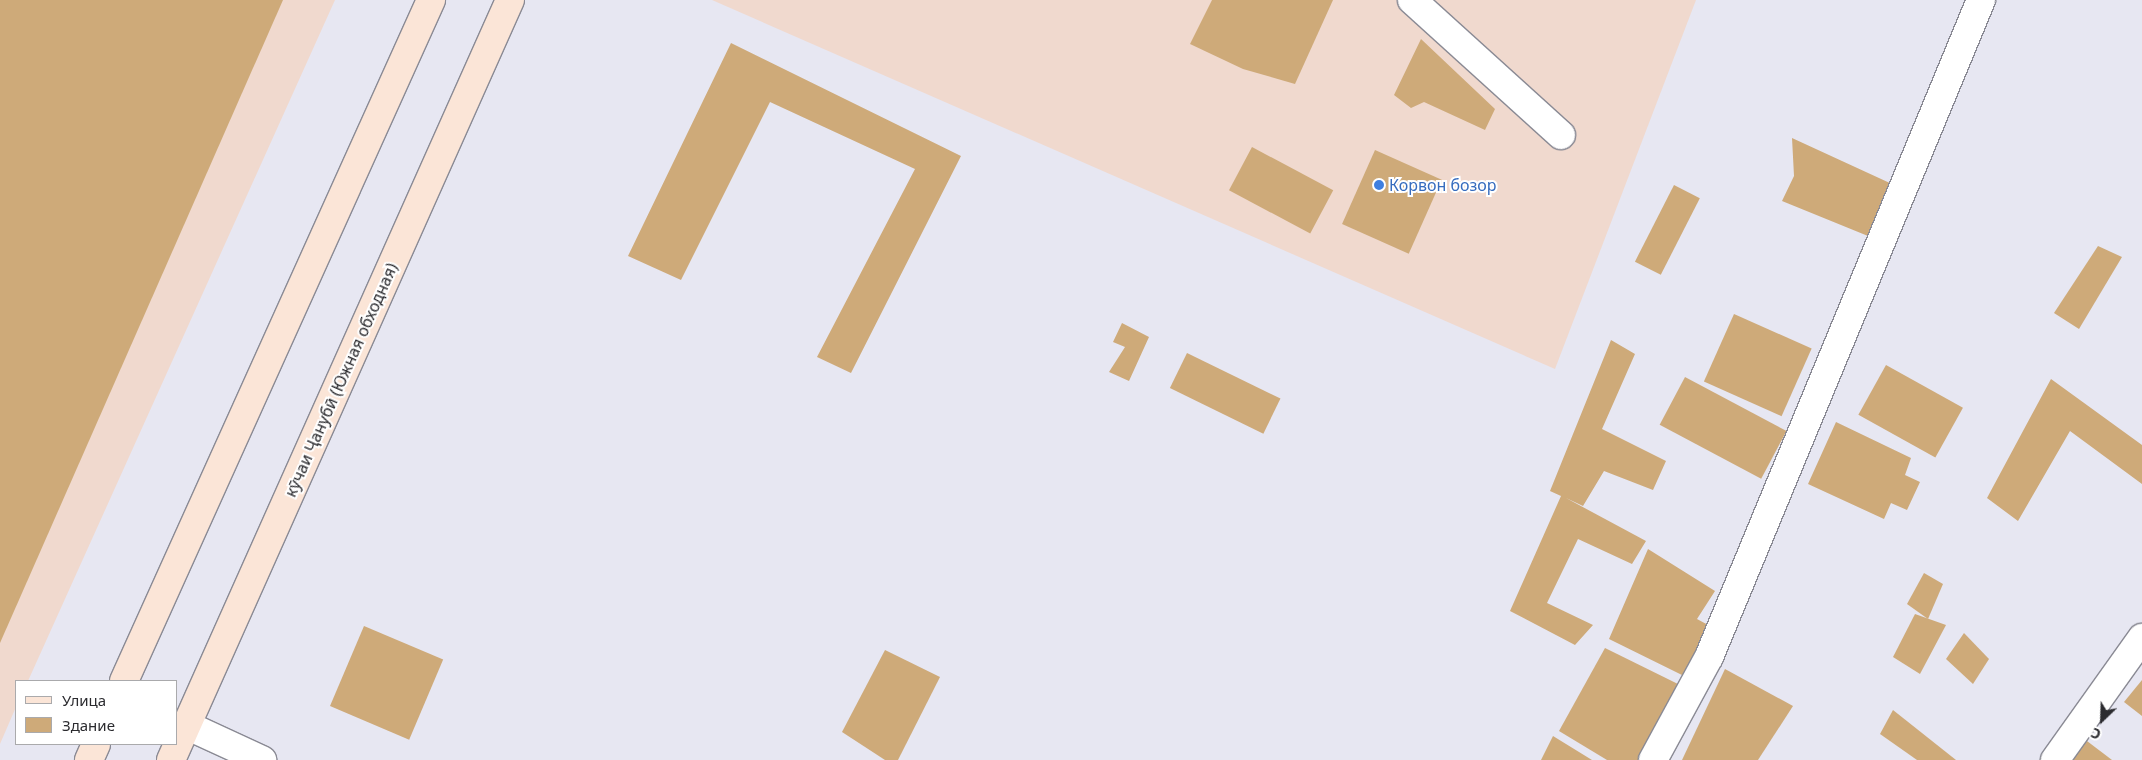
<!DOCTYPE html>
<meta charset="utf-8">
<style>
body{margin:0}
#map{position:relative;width:2142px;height:760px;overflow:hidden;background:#e7e7f2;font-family:"Noto Sans",sans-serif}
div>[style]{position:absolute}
.commercial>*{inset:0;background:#f0d9ce}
.building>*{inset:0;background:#ceaa79;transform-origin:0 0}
.roads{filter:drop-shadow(1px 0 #8a8a94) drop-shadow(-1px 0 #8a8a94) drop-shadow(0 1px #8a8a94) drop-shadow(0 -1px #8a8a94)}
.minor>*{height:28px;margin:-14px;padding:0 14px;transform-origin:14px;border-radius:14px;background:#fff}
.secondary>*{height:28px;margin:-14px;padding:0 14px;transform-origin:14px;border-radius:14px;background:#fbe5d7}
.dots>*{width:14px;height:14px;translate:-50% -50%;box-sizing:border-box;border:2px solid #fff;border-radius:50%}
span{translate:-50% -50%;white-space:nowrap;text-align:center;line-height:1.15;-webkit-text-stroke:4px #fff;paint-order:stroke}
.shop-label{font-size:16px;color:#366cbe}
.left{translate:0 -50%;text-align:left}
.street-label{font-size:16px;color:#2b2b2f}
.legend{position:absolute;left:15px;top:680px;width:162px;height:65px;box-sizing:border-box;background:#fff;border:1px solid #aaaaac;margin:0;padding:6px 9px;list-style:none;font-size:15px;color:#2b2b2f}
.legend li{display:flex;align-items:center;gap:10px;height:25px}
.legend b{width:25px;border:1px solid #aaaaac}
.north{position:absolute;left:2077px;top:695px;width:50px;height:50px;-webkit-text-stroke:4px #fff;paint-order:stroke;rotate:204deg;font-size:14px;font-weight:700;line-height:20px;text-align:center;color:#2b2b2f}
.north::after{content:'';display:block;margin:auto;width:18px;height:22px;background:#2b2b2f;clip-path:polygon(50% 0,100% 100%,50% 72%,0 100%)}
</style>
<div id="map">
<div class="commercial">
<i style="clip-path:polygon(0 0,335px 0,28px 681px,16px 681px,16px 707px,0 744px)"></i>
<i style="clip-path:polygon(712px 0,1696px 0,1555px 369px)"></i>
</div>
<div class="building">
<i style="clip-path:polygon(0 0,283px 0,0 643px)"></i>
<i style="clip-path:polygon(1212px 0,1333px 0,1295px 84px,1243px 69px,1190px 44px)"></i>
<i style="clip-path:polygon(1421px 39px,1495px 109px,1485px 130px,1424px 102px,1411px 108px,1394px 95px)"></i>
<i style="clip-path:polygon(731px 43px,961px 156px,851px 373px,817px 357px,915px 169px,770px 102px,681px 280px,628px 256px)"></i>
<i style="clip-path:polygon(1792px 138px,1892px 184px,1868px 236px,1782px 201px,1794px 176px)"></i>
<i style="left:1252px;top:147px;width:92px;height:49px;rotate:28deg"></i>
<i style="left:1375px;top:150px;width:73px;height:81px;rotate:24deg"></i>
<i style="left:1674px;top:185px;width:29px;height:86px;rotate:27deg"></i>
<i style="clip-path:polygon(2098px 246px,2122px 257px,2079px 329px,2054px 313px)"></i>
<i style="left:1734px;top:314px;width:85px;height:74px;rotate:24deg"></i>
<i style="clip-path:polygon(1122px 323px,1149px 337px,1129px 381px,1109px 372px,1125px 347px,1113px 342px)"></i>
<i style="clip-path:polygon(1611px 340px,1635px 354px,1602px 429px,1666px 461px,1653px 490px,1604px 471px,1583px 506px,1566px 498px,1646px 541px,1632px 564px,1578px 539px,1547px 603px,1593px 625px,1575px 645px,1510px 611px,1561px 496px,1550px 491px)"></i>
<i style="left:1187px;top:353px;width:104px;height:39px;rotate:26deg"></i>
<i style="left:1886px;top:365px;width:88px;height:57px;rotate:29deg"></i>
<i style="left:1685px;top:377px;width:115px;height:54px;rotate:28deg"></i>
<i style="clip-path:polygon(2051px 379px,2142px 445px,2142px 484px,2070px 431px,2018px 521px,1987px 498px)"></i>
<i style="clip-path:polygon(1836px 422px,1911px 458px,1905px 475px,1920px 482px,1907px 510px,1891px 503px,1884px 519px,1808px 484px)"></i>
<i style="clip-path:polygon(1648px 549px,1715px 591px,1697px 619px,1710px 626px,1684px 676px,1609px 639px)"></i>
<i style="clip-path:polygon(1924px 573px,1943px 584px,1928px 619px,1907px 604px)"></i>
<i style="clip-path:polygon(1915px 614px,1946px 625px,1920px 674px,1893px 657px)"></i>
<i style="left:364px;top:626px;width:86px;height:87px;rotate:23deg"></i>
<i style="clip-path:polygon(1964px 633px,1989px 659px,1973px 684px,1946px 659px)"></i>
<i style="clip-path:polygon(1605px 648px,1680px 685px,1639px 760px,1607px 760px,1559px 731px)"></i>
<i style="clip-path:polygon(885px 650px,940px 677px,898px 760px,885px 760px,842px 732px)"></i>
<i style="clip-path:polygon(1725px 669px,1793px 706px,1758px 760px,1682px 760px)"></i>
<i style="clip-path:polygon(2142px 680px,2142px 716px,2124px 702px)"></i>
<i style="clip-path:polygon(1893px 710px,1956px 760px,1917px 760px,1880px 734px)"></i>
<i style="clip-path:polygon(1553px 736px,1592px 760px,1541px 760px)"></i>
<i style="clip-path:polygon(2087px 741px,2112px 760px,2071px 760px)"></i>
</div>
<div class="roads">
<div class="minor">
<i style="left:1412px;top:0;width:201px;rotate:42.2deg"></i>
<i style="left:186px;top:725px;width:84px;rotate:24.7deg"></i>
<i style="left:1653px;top:760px;width:117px;rotate:-61.5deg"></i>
<i style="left:1709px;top:657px;width:711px;rotate:-67.51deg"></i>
<i style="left:2055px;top:760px;width:150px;rotate:-54.5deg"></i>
</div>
<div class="secondary">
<i style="left:124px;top:681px;width:747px;rotate:-65.73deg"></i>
<i style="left:89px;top:760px;width:17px;rotate:-66deg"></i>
<i style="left:171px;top:760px;width:832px;rotate:-65.96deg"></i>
</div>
</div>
<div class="dots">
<i style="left:1379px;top:185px;background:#3f7fe0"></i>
</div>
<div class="shop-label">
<span class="left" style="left:1389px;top:185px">Корвон бозор</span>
</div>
<div class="street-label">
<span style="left:341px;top:380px;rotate:-66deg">кӯчаи Ҷанубӣ (Южная обходная)</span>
</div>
<ul class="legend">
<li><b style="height:6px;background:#fbe5d7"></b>Улица</li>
<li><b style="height:14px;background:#ceaa79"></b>Здание</li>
</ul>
<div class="north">С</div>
</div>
